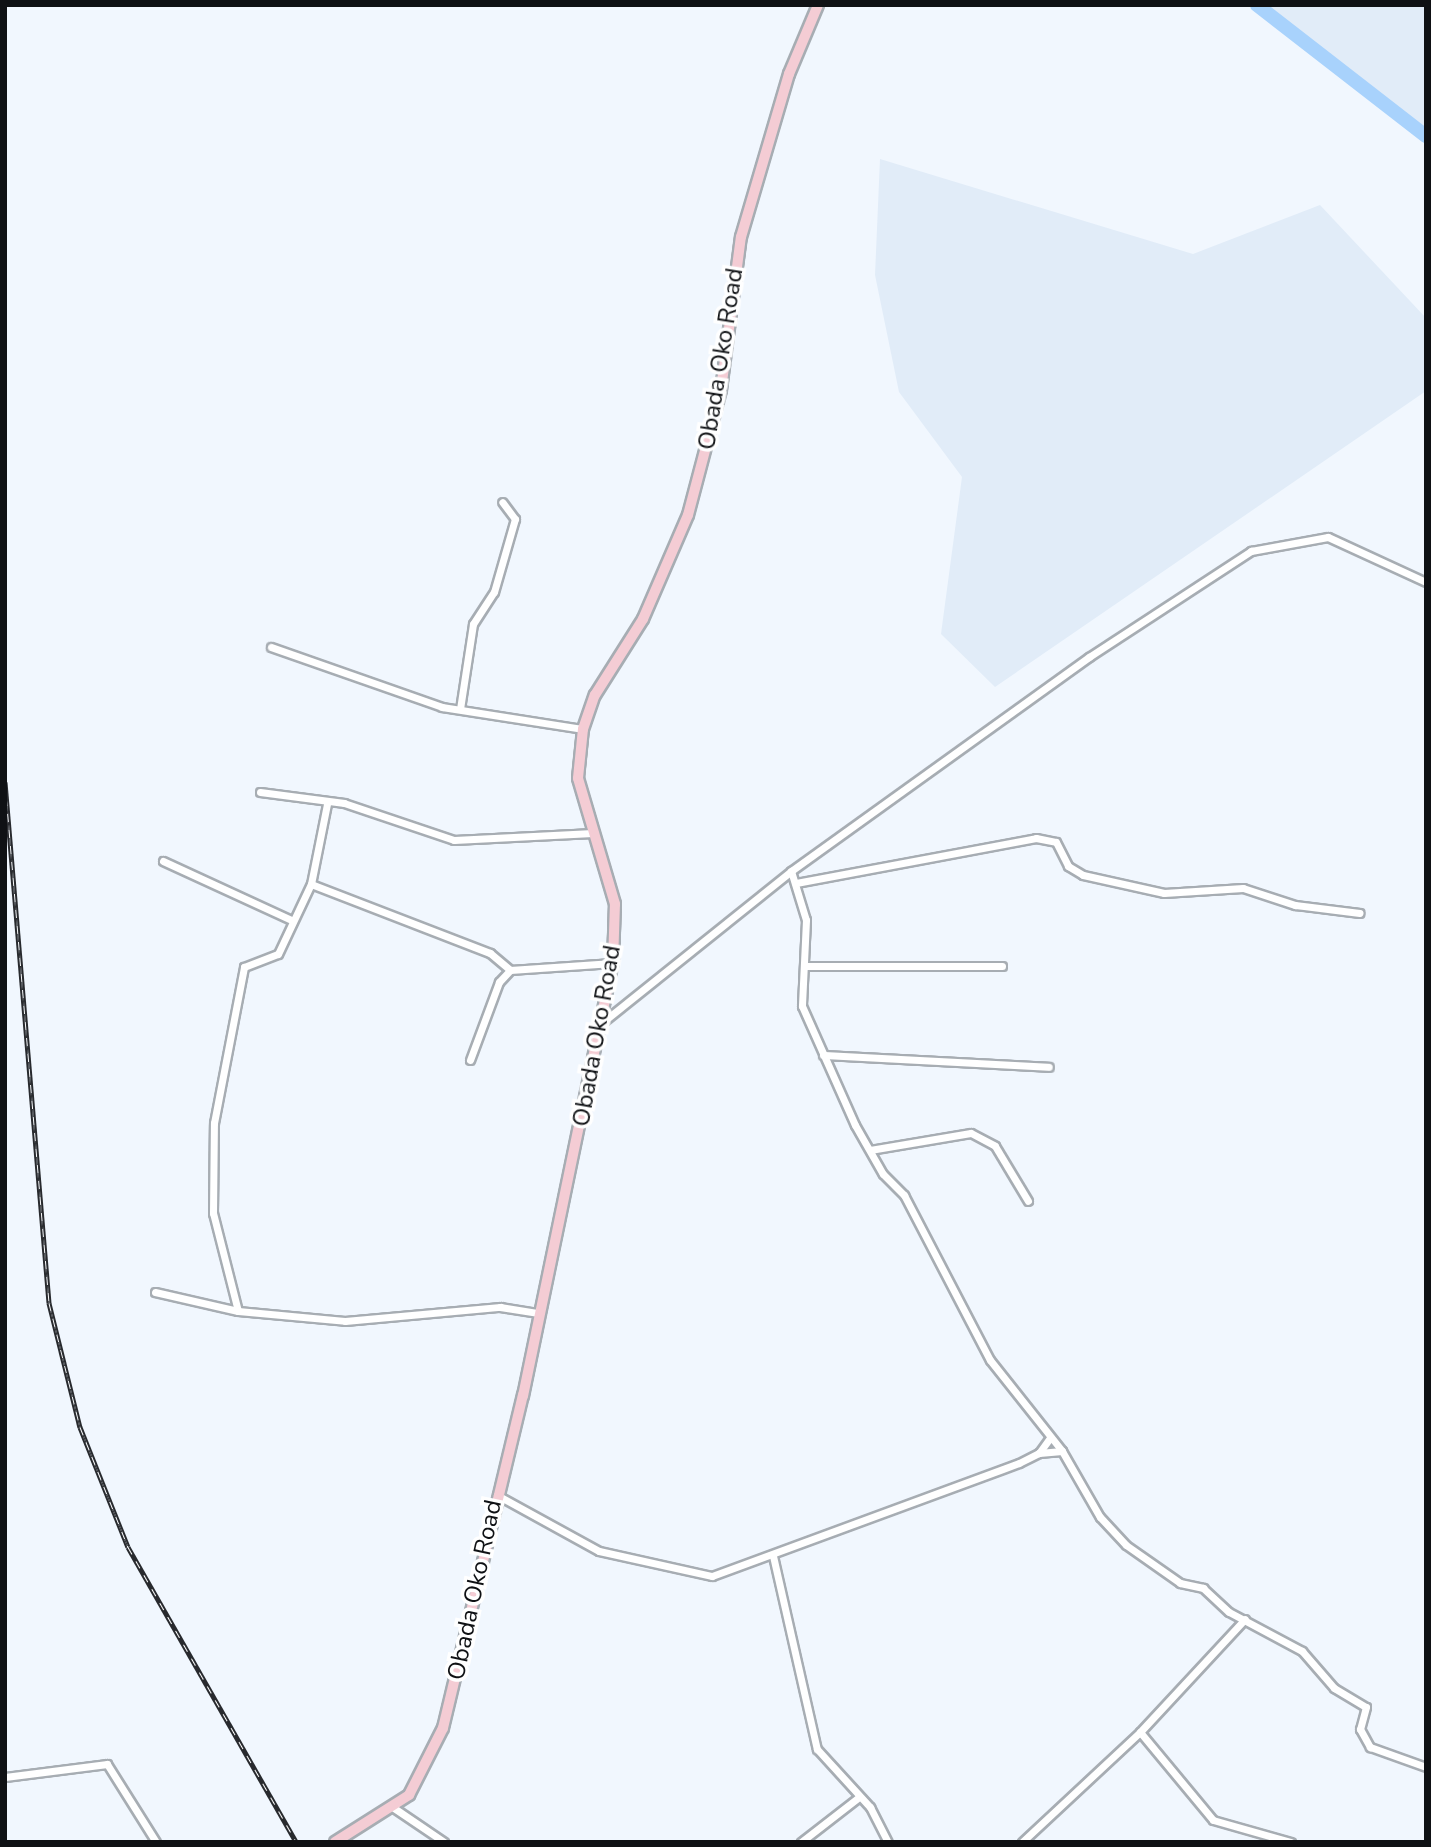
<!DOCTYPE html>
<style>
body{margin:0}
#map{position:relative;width:1431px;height:1847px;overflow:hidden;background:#f1f7fe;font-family:"Nunito Sans",sans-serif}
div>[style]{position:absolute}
.built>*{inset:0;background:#e1ecf8}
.river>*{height:14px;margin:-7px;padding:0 7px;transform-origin:7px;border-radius:7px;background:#a8d2fc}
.roads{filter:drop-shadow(2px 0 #a7adb3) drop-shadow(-2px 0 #a7adb3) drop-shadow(0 2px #a7adb3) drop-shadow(0 -2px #a7adb3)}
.minor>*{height:7px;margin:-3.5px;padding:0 3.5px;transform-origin:3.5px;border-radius:3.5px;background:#fff}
.secondary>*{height:10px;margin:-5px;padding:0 5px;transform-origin:5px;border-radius:5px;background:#f4ccd4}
.rail>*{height:5px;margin-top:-2.5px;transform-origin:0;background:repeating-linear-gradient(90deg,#fff 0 8px,#282a2e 0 16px);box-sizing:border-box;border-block:2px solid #282a2e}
span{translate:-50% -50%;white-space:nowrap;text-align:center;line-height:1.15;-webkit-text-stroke:7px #fff;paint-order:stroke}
.street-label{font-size:24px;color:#0f1114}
.frame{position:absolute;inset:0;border:7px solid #0f1114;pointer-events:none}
</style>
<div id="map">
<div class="built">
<i style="clip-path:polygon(1257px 5px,1426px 5px,1426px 136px)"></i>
<i style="clip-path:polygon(880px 159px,1193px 254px,1320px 205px,1426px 318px,1426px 391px,995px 687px,941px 634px,962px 477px,899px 392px,875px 275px)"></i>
</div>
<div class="river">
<i style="left:1257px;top:5px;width:214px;rotate:37.8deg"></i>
</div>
<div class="roads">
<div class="minor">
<i style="left:271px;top:647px;width:181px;rotate:19.3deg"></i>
<i style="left:442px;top:707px;width:143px;rotate:8.9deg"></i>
<i style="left:460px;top:709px;width:86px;rotate:-81.3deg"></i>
<i style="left:473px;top:624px;width:38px;rotate:-57deg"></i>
<i style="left:494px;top:592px;width:76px;rotate:-74deg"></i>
<i style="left:515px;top:519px;width:21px;rotate:-127deg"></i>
<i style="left:260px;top:792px;width:85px;rotate:7.5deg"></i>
<i style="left:344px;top:803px;width:116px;rotate:18.6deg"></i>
<i style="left:454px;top:840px;width:139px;rotate:-2.9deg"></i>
<i style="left:163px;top:861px;width:141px;rotate:24.7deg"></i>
<i style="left:791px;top:871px;width:51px;rotate:73deg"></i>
<i style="left:806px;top:920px;width:86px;rotate:92.7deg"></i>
<i style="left:802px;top:1006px;width:130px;rotate:66deg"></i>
<i style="left:855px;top:1125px;width:56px;rotate:60.3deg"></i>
<i style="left:883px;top:1174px;width:30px;rotate:45deg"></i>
<i style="left:904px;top:1195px;width:186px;rotate:62.5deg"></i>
<i style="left:990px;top:1360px;width:116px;rotate:51.6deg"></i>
<i style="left:1062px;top:1451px;width:76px;rotate:60.1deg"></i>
<i style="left:1100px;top:1517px;width:38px;rotate:47deg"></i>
<i style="left:1126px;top:1545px;width:66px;rotate:35.1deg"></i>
<i style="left:1180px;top:1583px;width:24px;rotate:12deg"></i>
<i style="left:1203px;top:1588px;width:35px;rotate:43deg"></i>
<i style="left:1229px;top:1612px;width:83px;rotate:28.1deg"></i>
<i style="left:1302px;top:1651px;width:49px;rotate:49.1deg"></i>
<i style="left:1334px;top:1688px;width:37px;rotate:31deg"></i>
<i style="left:1366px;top:1707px;width:23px;rotate:105deg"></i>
<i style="left:1360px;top:1729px;width:21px;rotate:61deg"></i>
<i style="left:1370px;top:1747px;width:59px;rotate:19.7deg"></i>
<i style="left:796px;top:883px;width:244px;rotate:-10.6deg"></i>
<i style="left:1036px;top:838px;width:20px;rotate:11deg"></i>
<i style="left:1056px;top:842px;width:27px;rotate:63deg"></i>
<i style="left:1068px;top:866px;width:17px;rotate:31deg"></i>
<i style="left:1083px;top:875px;width:83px;rotate:12.5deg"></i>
<i style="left:1164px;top:893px;width:79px;rotate:-3.6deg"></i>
<i style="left:1243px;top:888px;width:55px;rotate:18.1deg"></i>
<i style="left:1295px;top:905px;width:65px;rotate:7deg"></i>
<i style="left:311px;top:884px;width:192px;rotate:21.1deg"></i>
<i style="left:490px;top:953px;width:26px;rotate:40deg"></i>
<i style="left:510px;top:970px;width:103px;rotate:-3.9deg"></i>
<i style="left:805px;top:966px;width:197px"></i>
<i style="left:604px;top:1021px;width:240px;rotate:-38.7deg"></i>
<i style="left:791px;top:871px;width:367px;rotate:-35.7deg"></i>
<i style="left:1089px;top:657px;width:194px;rotate:-33.2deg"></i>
<i style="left:1251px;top:551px;width:78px;rotate:-10.3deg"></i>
<i style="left:1328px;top:537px;width:108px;rotate:24.7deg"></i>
<i style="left:823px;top:1055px;width:226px;rotate:3deg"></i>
<i style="left:470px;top:1060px;width:83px;rotate:-69.6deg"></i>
<i style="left:499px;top:982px;width:16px;rotate:-47deg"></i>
<i style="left:870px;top:1150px;width:102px;rotate:-9.6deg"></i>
<i style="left:971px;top:1133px;width:27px;rotate:28deg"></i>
<i style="left:995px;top:1146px;width:64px;rotate:59deg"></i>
<i style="left:155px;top:1292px;width:85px;rotate:12.9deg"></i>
<i style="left:238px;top:1311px;width:107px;rotate:5.3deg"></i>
<i style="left:345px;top:1321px;width:156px;rotate:-5.2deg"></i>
<i style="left:500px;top:1307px;width:39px;rotate:9deg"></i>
<i style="left:238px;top:1311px;width:101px;rotate:-104.3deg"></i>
<i style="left:213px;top:1213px;width:90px;rotate:-89.4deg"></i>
<i style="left:214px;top:1123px;width:159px;rotate:-79.1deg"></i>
<i style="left:244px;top:967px;width:36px;rotate:-21deg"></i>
<i style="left:278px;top:954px;width:77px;rotate:-64.8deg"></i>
<i style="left:311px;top:884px;width:82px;rotate:-78.7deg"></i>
<i style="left:1039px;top:1453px;width:23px;rotate:-5deg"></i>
<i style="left:497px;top:1495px;width:116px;rotate:28.8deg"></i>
<i style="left:599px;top:1551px;width:116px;rotate:12.5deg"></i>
<i style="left:712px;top:1576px;width:327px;rotate:-20.2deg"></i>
<i style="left:1019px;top:1463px;width:22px;rotate:-27deg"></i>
<i style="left:1039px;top:1453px;width:19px;rotate:-54deg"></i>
<i style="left:773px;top:1556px;width:198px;rotate:77.2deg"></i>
<i style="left:817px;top:1749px;width:79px;rotate:47.6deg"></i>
<i style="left:870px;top:1807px;width:39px;rotate:63deg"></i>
<i style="left:1140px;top:1732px;width:154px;rotate:-47.1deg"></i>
<i style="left:5px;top:1777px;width:103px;rotate:-7.3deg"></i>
<i style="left:107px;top:1764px;width:92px;rotate:57.9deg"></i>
<i style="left:391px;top:1806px;width:64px;rotate:34.2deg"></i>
<i style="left:801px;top:1842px;width:73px;rotate:-37.8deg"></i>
<i style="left:1022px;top:1842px;width:161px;rotate:-43deg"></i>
<i style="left:1140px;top:1732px;width:114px;rotate:50.3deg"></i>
<i style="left:1213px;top:1820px;width:81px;rotate:15.8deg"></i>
</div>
<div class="secondary">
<i style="left:335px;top:1842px;width:88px;rotate:-32.4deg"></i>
<i style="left:409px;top:1795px;width:75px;rotate:-63.1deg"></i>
<i style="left:443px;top:1728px;width:342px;rotate:-76.5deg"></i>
<i style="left:523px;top:1396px;width:442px;rotate:-78.3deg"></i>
<i style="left:613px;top:963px;width:59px;rotate:-88.1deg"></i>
<i style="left:615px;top:904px;width:131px;rotate:-106.4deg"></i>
<i style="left:578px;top:778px;width:49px;rotate:-84.2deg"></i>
<i style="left:583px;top:729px;width:36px;rotate:-71deg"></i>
<i style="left:595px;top:695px;width:90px;rotate:-57.7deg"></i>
<i style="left:643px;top:619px;width:113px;rotate:-66.6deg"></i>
<i style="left:688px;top:515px;width:129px;rotate:-75.2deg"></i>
<i style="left:721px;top:390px;width:154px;rotate:-82.6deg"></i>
<i style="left:741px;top:237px;width:170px;rotate:-73.6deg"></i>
<i style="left:789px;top:74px;width:75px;rotate:-67.2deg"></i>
</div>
</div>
<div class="rail">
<i style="left:5px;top:782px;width:523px;rotate:85.17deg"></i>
<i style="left:49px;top:1303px;width:128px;rotate:76deg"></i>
<i style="left:80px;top:1427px;width:129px;rotate:68.2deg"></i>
<i style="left:128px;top:1547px;width:339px;rotate:60.3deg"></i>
</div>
<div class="street-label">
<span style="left:721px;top:359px;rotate:-81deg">Obada Oko Road</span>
<span style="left:597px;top:1036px;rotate:-80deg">Obada Oko Road</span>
<span style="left:475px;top:1590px;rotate:-78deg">Obada Oko Road</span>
</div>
<div class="frame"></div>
</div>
